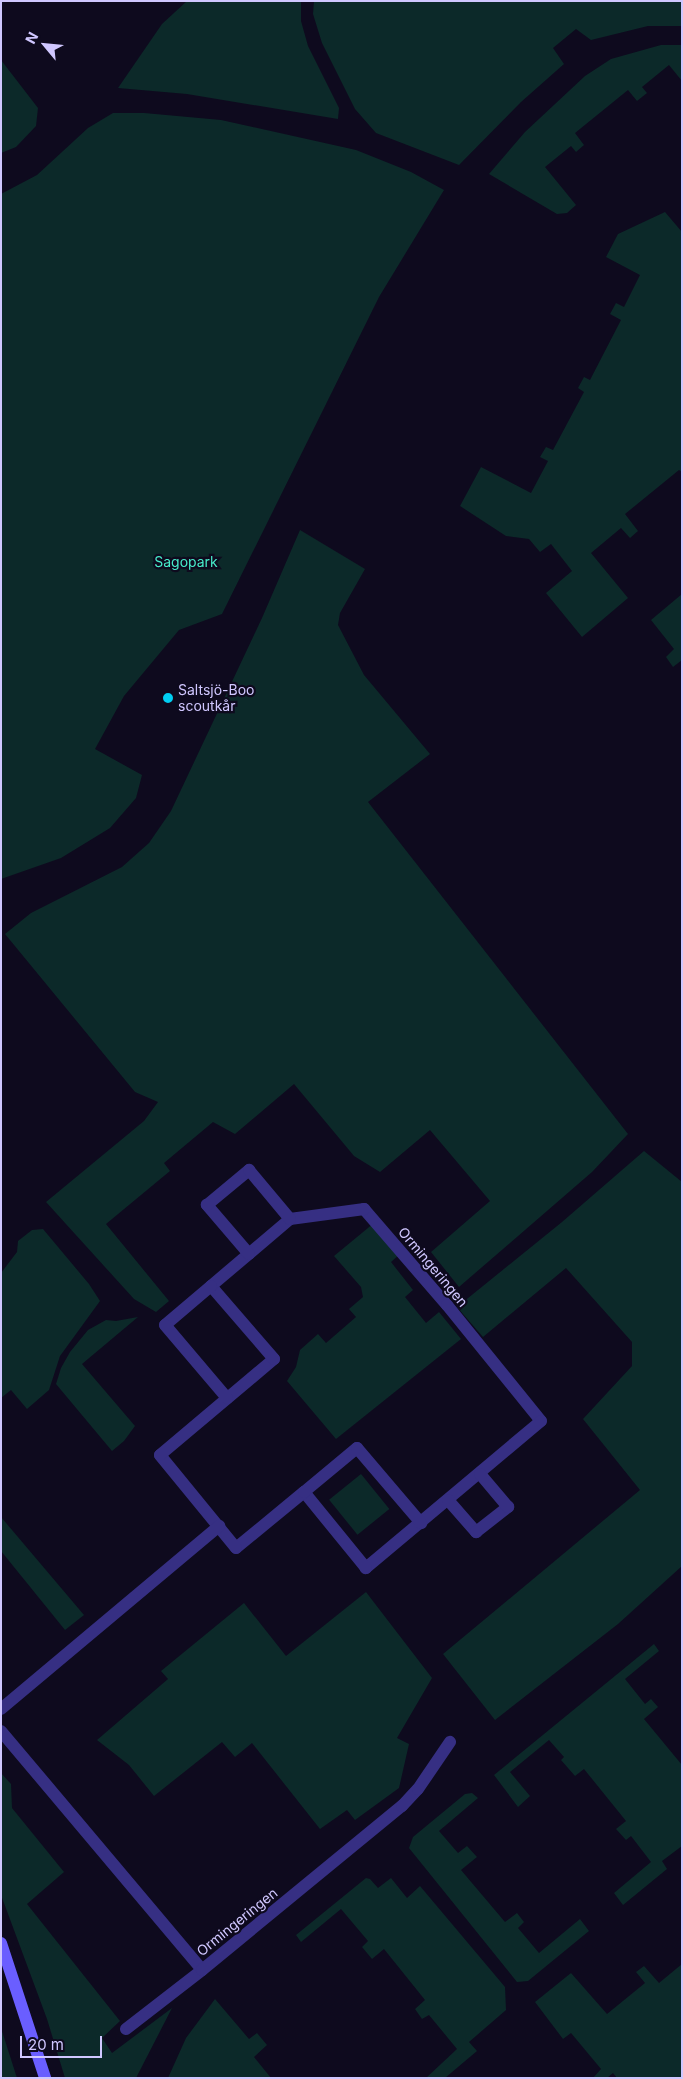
<!DOCTYPE html>
<meta charset="utf-8">
<style>
body{margin:0}
#map{position:relative;width:683px;height:2079px;overflow:hidden;background:#0e0a1e;font-family:Inter,sans-serif}
div>[style]{position:absolute}
.green>*{inset:0;background:#0c2929;transform-origin:0 0}
.lane>*{height:12px;margin:-6px;padding:0 6px;transform-origin:6px;border-radius:6px;background:#362f83}
.street>*{height:12px;margin:-6px;padding:0 6px;transform-origin:6px;border-radius:6px;background:#362f83}
.secondary>*{height:12px;margin:-6px;padding:0 6px;transform-origin:6px;border-radius:6px;background:#6a5eff}
.dots>*{width:14px;height:14px;translate:-50% -50%;box-sizing:border-box;border:2px solid #0e0a1e;border-radius:50%}
span{translate:-50% -50%;white-space:nowrap;text-align:center;line-height:1.15;-webkit-text-stroke:4.5px #0e0a1e;paint-order:stroke}
.park-label{font-size:14px;color:#47ebca}
.poi-label{font-size:14px;color:#d0c7ff}
.left{translate:0 -50%;text-align:left}
.street-label{font-size:14px;color:#d0c7ff}
.frame{position:absolute;inset:0;border:2px solid #d0c7ff;pointer-events:none}
.north{position:absolute;left:20px;top:20px;width:50px;height:50px;-webkit-text-stroke:4px #0e0a1e;paint-order:stroke;rotate:298deg;font-size:14px;font-weight:700;line-height:20px;text-align:center;color:#d0c7ff}
.north::after{content:'';display:block;margin:auto;width:18px;height:22px;background:#d0c7ff;clip-path:polygon(50% 0,100% 100%,50% 72%,0 100%)}
.scale{position:absolute;left:20px;top:2036px;width:82px;height:22px;box-sizing:border-box;border:2px solid #d0c7ff;border-top:0;padding-left:6px;font-size:15px;line-height:18px;white-space:nowrap;color:#d0c7ff;-webkit-text-stroke:4px #0e0a1e;paint-order:stroke}
</style>
<div id="map">
<div class="green">
<i style="clip-path:polygon(187px 1px,301px 1px,301px 21px,308px 46px,339px 108px,338px 119px,187px 94px,118px 88px,162px 24px)"></i>
<i style="clip-path:polygon(314px 1px,682px 1px,682px 26px,648px 26px,591px 40px,576px 29px,553px 48px,564px 64px,521px 102px,459px 165px,376px 133px,355px 109px,322px 43px,313px 14px)"></i>
<i style="clip-path:polygon(661px 45px,682px 45px,682px 81px,669px 65px,642px 87px,647px 93px,637px 101px,628px 90px,575px 133px,584px 145px,576px 152px,571px 146px,545px 167px,576px 205px,567px 213px,557px 214px,489px 174px,525px 132px,585px 76px,611px 59px)"></i>
<i style="clip-path:polygon(1px 60px,38px 108px,36px 126px,16px 147px,1px 153px)"></i>
<i style="clip-path:polygon(113px 113px,144px 113px,221px 120px,356px 150px,411px 172px,444px 190px,379px 297px,222px 614px,179px 630px,124px 696px,95px 749px,142px 775px,136px 798px,110px 828px,61px 858px,1px 879px,1px 194px,37px 175px,88px 128px)"></i>
<i style="clip-path:polygon(665px 212px,682px 232px,682px 472px,679px 470px,625px 514px,638px 531px,630px 538px,621px 528px,591px 553px,628px 598px,582px 637px,546px 593px,572px 571px,551px 544px,540px 552px,529px 539px,506px 536px,460px 506px,481px 467px,531px 493px,548px 461px,540px 457px,546px 447px,553px 450px,584px 392px,578px 388px,584px 377px,590px 380px,621px 320px,610px 314px,616px 303px,624px 307px,640px 275px,606px 257px,618px 234px)"></i>
<i style="clip-path:polygon(300px 530px,365px 569px,340px 613px,338px 625px,364px 675px,430px 754px,368px 802px,628px 1134px,592px 1172px,459px 1287px,431px 1252px,490px 1201px,430px 1130px,380px 1172px,354px 1156px,294px 1084px,235px 1134px,213px 1122px,164px 1163px,170px 1171px,106px 1224px,169px 1301px,156px 1312px,134px 1299px,46px 1202px,144px 1121px,158px 1102px,135px 1092px,5px 934px,31px 913px,122px 867px,149px 843px,171px 811px,262px 618px)"></i>
<i style="clip-path:polygon(682px 594px,682px 660px,673px 667px,666px 657px,674px 649px,651px 620px)"></i>
<i style="clip-path:polygon(644px 1151px,682px 1182px,682px 1566px,618px 1624px,495px 1720px,443px 1654px,640px 1490px,583px 1419px,632px 1366px,632px 1342px,566px 1268px,483px 1337px,457px 1307px,562px 1222px)"></i>
<i style="clip-path:polygon(374px 1223px,400px 1254px,391px 1262px,413px 1290px,405px 1297px,426px 1323px,439px 1312px,461px 1339px,336px 1439px,287px 1381px,296px 1367px,300px 1350px,318px 1334px,326px 1343px,356px 1317px,349px 1309px,363px 1297px,361px 1287px,334px 1256px)"></i>
<i style="clip-path:polygon(43px 1229px,89px 1284px,100px 1301px,60px 1356px,49px 1390px,27px 1409px,11px 1390px,1px 1398px,1px 1273px,17px 1252px,18px 1241px,32px 1230px)"></i>
<i style="clip-path:polygon(138px 1317px,82px 1364px,135px 1426px,124px 1441px,112px 1451px,56px 1384px,61px 1368px,70px 1352px,88px 1330px,106px 1320px,116px 1321px)"></i>
<i style="left:361px;top:1474px;width:45px;height:41px;rotate:51deg"></i>
<i style="clip-path:polygon(1px 1517px,84px 1615px,65px 1630px,1px 1551px)"></i>
<i style="clip-path:polygon(366px 1592px,432px 1678px,397px 1738px,409px 1744px,399px 1788px,355px 1820px,347px 1810px,320px 1829px,252px 1743px,235px 1757px,222px 1742px,154px 1796px,129px 1765px,97px 1740px,168px 1679px,161px 1671px,244px 1603px,286px 1656px)"></i>
<i style="clip-path:polygon(654px 1644px,659px 1651px,625px 1679px,645px 1704px,651px 1699px,658px 1707px,644px 1719px,682px 1765px,682px 1846px,662px 1861px,667px 1869px,623px 1905px,614px 1893px,651px 1862px,631px 1836px,626px 1840px,616px 1829px,626px 1821px,584px 1769px,575px 1776px,561px 1760px,564px 1757px,549px 1740px,510px 1772px,530px 1796px,518px 1807px,494px 1775px)"></i>
<i style="clip-path:polygon(1px 1773px,11px 1784px,12px 1808px,64px 1872px,27px 1904px,120px 2021px,102px 2038px,112px 2053px,172px 2008px,136px 2078px,65px 2078px,47px 2019px,1px 1895px)"></i>
<i style="clip-path:polygon(472px 1793px,478px 1798px,439px 1831px,458px 1853px,467px 1846px,477px 1857px,461px 1870px,505px 1922px,517px 1913px,524px 1922px,518px 1928px,539px 1953px,580px 1919px,589px 1931px,528px 1981px,517px 1982px,409px 1848px,413px 1837px,465px 1794px)"></i>
<i style="clip-path:polygon(366px 1878px,370px 1879px,378px 1888px,391px 1878px,407px 1898px,420px 1886px,505px 1987px,506px 2010px,469px 2042px,477px 2051px,445px 2078px,426px 2078px,457px 2049px,429px 2015px,422px 2019px,415px 2009px,425px 2000px,384px 1949px,372px 1959px,362px 1947px,368px 1941px,341px 1909px,301px 1942px,296px 1935px)"></i>
<i style="clip-path:polygon(682px 1964px,682px 2078px,617px 2078px,613px 2073px,607px 2078px,593px 2078px,601px 2069px,571px 2033px,563px 2039px,535px 2002px,571px 1973px,607px 2014px,645px 1983px,636px 1972px,644px 1966px,659px 1983px)"></i>
<i style="clip-path:polygon(215px 1999px,249px 2039px,257px 2033px,267px 2045px,254px 2057px,271px 2078px,168px 2078px,186px 2038px)"></i>
<i style="clip-path:polygon(1px 2028px,17px 2078px,1px 2078px)"></i>
</div>
<div class="lane">
<i style="left:126px;top:2029px;width:96px;rotate:-37.8deg"></i>
</div>
<div class="street">
<i style="left:364px;top:1209px;width:127px;rotate:49.2deg"></i>
<i style="left:447px;top:1305px;width:149px;rotate:51deg"></i>
<i style="left:541px;top:1421px;width:229px;rotate:140deg"></i>
<i style="left:366px;top:1568px;width:98px;rotate:-129.2deg"></i>
<i style="left:304px;top:1492px;width:88px;rotate:140.5deg"></i>
<i style="left:236px;top:1548px;width:120px;rotate:-129.3deg"></i>
<i style="left:160px;top:1455px;width:149px;rotate:-40.1deg"></i>
<i style="left:274px;top:1359px;width:96px;rotate:-130.8deg"></i>
<i style="left:211px;top:1286px;width:104px;rotate:-40.3deg"></i>
<i style="left:290px;top:1219px;width:75px;rotate:-7.7deg"></i>
<i style="left:249px;top:1254px;width:65px;rotate:-130.6deg"></i>
<i style="left:207px;top:1205px;width:55px;rotate:-39.8deg"></i>
<i style="left:249px;top:1170px;width:64px;rotate:50.1deg"></i>
<i style="left:211px;top:1286px;width:60px;rotate:139.7deg"></i>
<i style="left:165px;top:1325px;width:96px;rotate:49.7deg"></i>
<i style="left:304px;top:1492px;width:69px;rotate:-39.7deg"></i>
<i style="left:357px;top:1448px;width:99px;rotate:49.5deg"></i>
<i style="left:448px;top:1500px;width:43px;rotate:48.8deg"></i>
<i style="left:476px;top:1532px;width:41px;rotate:-38deg"></i>
<i style="left:508px;top:1507px;width:43px;rotate:-130.3deg"></i>
<i style="left:1px;top:1709px;width:285px;rotate:-40deg"></i>
<i style="left:1px;top:1731px;width:312px;rotate:49.9deg"></i>
<i style="left:202px;top:1970px;width:259px;rotate:-39.4deg"></i>
<i style="left:402px;top:1806px;width:23px;rotate:-47deg"></i>
<i style="left:418px;top:1789px;width:57px;rotate:-55.8deg"></i>
</div>
<div class="secondary">
<i style="left:1px;top:1943px;width:142px;rotate:71.9deg"></i>
</div>
<div class="dots">
<i style="left:168px;top:698px;background:#00cef2"></i>
</div>
<div class="park-label">
<span style="left:186px;top:562px">Sagopark</span>
</div>
<div class="poi-label">
<span class="left" style="left:178px;top:698px">Saltsjö-Boo<br>scoutkår</span>
</div>
<div class="street-label">
<span style="left:433px;top:1267px;rotate:50deg">Ormingeringen</span>
<span style="left:237px;top:1922px;rotate:-39deg">Ormingeringen</span>
</div>
<div class="frame"></div>
<div class="north">N</div>
<div class="scale">20 m</div>
</div>
